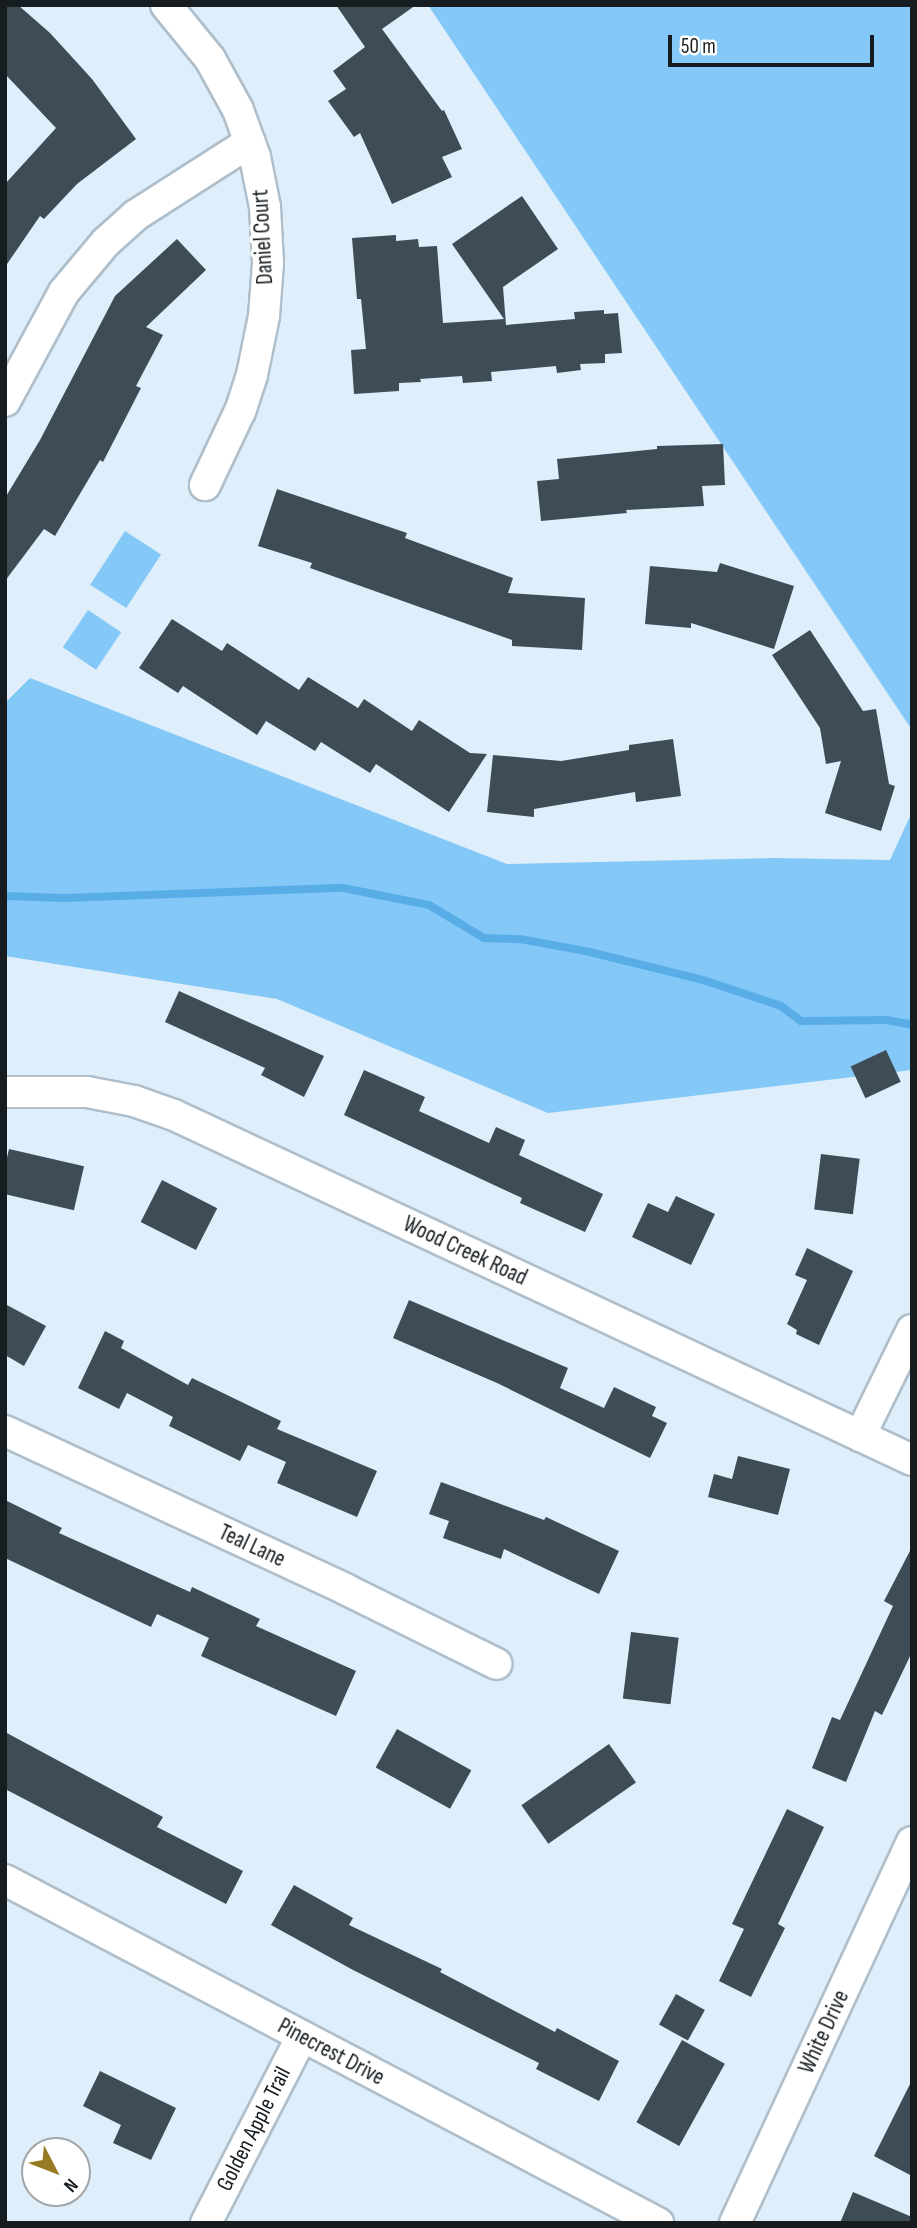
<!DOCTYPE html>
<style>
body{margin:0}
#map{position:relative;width:917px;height:2228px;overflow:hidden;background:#deeffb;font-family:"Sofia Sans Condensed",sans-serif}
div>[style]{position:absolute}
.green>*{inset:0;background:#84c8f8;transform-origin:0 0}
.stream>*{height:8px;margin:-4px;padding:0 4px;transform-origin:4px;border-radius:4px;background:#59ade6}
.building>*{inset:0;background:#3e4c56;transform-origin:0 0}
.roads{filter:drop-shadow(2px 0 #aebeca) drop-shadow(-2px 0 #aebeca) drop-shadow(0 2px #aebeca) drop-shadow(0 -2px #aebeca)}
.street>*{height:30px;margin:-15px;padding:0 15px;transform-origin:15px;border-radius:15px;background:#fff}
span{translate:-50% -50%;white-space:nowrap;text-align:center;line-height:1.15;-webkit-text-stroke:7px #fff;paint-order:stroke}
.street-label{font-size:23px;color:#161c20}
.frame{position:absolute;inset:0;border:7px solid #161c20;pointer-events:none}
.north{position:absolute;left:21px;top:2137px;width:70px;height:70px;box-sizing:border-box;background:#fff;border:2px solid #a2a4a6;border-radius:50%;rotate:132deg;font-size:19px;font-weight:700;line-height:28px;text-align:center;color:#161c20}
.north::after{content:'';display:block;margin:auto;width:24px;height:32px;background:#977b23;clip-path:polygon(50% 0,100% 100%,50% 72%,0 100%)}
.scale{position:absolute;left:668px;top:35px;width:206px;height:32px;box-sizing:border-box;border:4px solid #161c20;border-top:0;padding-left:9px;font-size:21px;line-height:24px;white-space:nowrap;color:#161c20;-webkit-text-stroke:5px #fff;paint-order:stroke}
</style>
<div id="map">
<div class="green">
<i style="clip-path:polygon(428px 5px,912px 5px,912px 730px)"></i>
<i style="left:125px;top:531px;width:43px;height:64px;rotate:33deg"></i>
<i style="left:88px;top:610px;width:40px;height:45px;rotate:34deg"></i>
<i style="clip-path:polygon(30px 678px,507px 864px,773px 858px,890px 860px,912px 812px,912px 1070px,548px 1113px,277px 999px,5px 956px,5px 703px)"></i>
</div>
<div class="stream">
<i style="left:5px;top:896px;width:59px;rotate:1.9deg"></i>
<i style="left:64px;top:898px;width:279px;rotate:-2.1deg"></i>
<i style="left:343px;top:888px;width:88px;rotate:11.2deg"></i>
<i style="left:429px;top:905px;width:64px;rotate:31deg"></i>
<i style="left:484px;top:938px;width:36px;rotate:2deg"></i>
<i style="left:520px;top:939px;width:71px;rotate:10.5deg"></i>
<i style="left:590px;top:952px;width:116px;rotate:13.9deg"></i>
<i style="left:703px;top:980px;width:82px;rotate:18.4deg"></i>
<i style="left:781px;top:1006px;width:25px;rotate:37deg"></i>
<i style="left:801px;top:1021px;width:86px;rotate:-0.7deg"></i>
<i style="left:887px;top:1020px;width:25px;rotate:11deg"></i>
</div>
<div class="building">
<i style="clip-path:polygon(5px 5px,18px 5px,50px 33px,92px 79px,136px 139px,77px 184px,44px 219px,40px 216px,5px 267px,5px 184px,56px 128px,5px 74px)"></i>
<i style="clip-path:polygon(336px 5px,416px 5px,382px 29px,442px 111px,444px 110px,462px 149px,442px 157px,452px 177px,392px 204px,360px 133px,354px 137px,328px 101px,346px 89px,333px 71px,365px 47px)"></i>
<i style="clip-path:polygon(522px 196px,558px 249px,503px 287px,506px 325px,575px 319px,574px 312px,604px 310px,604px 314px,618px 313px,622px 353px,605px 354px,605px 363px,580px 364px,581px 370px,557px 373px,556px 366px,491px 372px,492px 381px,463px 383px,462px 376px,420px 379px,421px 382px,399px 383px,399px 391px,354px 394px,351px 350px,366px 349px,361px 299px,357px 299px,352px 238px,396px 235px,396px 241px,418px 239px,419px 247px,437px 246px,443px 323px,504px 319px,452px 244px)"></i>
<i style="clip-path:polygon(177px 239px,206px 270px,146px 327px,163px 335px,136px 386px,141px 388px,103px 462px,100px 460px,55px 536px,44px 529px,5px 581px,5px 498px,40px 440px,115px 296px)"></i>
<i style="clip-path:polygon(723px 444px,725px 485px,702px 486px,704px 506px,626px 510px,627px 513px,541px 521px,537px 481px,559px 479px,557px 459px,657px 449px,657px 446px)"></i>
<i style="clip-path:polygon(277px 489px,407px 533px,405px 538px,513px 578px,508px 593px,585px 598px,582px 650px,512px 646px,512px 640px,310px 568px,312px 563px,258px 546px)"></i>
<i style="clip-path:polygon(720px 563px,794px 586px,774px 649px,691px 623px,691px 628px,645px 624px,650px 566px,717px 572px)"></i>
<i style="clip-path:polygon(172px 619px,222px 651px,227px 643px,299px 690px,308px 677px,358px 708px,364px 699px,412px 731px,419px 720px,470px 753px,487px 754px,449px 812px,376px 764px,370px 773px,321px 742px,315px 751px,266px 721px,257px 735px,183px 686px,178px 693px,139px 668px)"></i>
<i style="clip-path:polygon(810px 630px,863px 711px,876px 709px,889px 784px,895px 786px,881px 831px,825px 813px,841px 761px,826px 764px,820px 728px,772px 655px)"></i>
<i style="clip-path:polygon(673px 739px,681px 796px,636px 802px,635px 792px,534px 809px,534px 817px,487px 812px,493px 755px,561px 761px,629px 750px,629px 745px)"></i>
<i style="clip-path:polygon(179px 991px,324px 1056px,304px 1097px,261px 1075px,265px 1068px,165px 1022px)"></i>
<i style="left:886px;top:1050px;width:35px;height:39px;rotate:65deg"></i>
<i style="clip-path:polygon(364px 1070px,425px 1097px,419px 1111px,489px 1143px,496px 1127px,525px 1140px,519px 1155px,603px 1194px,585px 1232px,520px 1203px,522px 1198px,344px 1115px)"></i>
<i style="left:9px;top:1149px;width:77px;height:45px;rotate:13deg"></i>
<i style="left:821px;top:1154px;width:39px;height:56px;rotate:7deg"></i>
<i style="left:162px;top:1180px;width:62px;height:47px;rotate:27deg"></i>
<i style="clip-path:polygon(676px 1196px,715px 1214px,691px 1265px,632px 1237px,648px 1203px,668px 1212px)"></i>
<i style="clip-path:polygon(807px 1248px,853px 1271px,819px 1345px,796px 1334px,797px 1330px,787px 1324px,807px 1280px,795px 1275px)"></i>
<i style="clip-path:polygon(409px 1300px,568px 1368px,560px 1388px,604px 1408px,614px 1387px,656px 1407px,652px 1416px,667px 1423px,650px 1458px,497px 1383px,393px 1338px)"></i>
<i style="clip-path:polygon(5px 1304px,46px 1326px,24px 1366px,5px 1355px)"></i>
<i style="clip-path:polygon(105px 1331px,124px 1341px,121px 1348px,188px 1385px,192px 1378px,281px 1421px,277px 1429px,377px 1471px,357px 1517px,277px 1483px,286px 1462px,248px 1445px,240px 1461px,169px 1426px,173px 1417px,127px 1393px,119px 1409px,78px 1388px)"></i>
<i style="clip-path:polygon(738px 1456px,790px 1469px,778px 1515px,708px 1497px,714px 1474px,732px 1479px)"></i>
<i style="clip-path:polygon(441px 1482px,544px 1520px,546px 1517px,619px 1551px,599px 1594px,504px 1549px,501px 1559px,443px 1538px,449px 1521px,429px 1514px)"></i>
<i style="clip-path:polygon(5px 1500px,62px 1528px,59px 1533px,190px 1592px,192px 1587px,260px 1619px,256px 1626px,356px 1671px,336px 1716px,201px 1656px,209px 1638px,157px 1614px,151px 1627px,5px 1558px)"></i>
<i style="clip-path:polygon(912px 1547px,912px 1652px,882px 1715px,875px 1711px,846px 1782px,812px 1768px,832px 1717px,840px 1720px,893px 1606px,884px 1601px)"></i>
<i style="left:631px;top:1632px;width:48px;height:67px;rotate:7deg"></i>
<i style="left:397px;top:1729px;width:85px;height:44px;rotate:29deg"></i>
<i style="clip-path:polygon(5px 1732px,163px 1817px,157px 1827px,243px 1871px,226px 1904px,5px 1789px)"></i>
<i style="left:609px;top:1744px;width:47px;height:107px;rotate:55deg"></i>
<i style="clip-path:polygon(787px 1809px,824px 1827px,778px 1924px,785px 1928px,751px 1997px,719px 1981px,744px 1929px,732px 1924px)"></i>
<i style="clip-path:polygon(294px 1885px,353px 1918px,349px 1925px,442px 1969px,440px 1972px,555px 2032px,557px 2028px,619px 2061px,599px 2101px,536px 2069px,539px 2063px,353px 1970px,271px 1925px)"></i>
<i style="left:676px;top:1994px;width:33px;height:35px;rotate:29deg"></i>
<i style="left:682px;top:2040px;width:49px;height:94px;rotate:29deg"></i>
<i style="clip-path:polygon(100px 2071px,176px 2108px,151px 2160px,113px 2143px,121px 2125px,83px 2106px)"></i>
<i style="clip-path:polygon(912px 2080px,912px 2176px,874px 2156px)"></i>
<i style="clip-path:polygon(853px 2192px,912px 2217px,912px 2223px,840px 2223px)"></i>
</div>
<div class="roads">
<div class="street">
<i style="left:166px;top:5px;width:70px;rotate:50.8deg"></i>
<i style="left:210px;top:59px;width:58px;rotate:61.2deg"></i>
<i style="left:238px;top:110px;width:50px;rotate:70.1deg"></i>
<i style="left:255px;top:157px;width:51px;rotate:78.7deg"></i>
<i style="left:265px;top:207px;width:56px;rotate:86.9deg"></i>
<i style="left:268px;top:263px;width:53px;rotate:94.3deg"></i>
<i style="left:264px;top:316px;width:60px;rotate:101.5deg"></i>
<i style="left:252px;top:375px;width:38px;rotate:108deg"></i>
<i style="left:240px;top:411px;width:82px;rotate:115.3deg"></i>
<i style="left:5px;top:401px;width:124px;rotate:-61.6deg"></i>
<i style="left:64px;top:292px;width:65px;rotate:-50deg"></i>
<i style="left:106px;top:242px;width:40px;rotate:-42deg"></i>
<i style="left:136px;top:215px;width:135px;rotate:-32.6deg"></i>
<i style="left:5px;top:1092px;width:82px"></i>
<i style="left:87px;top:1092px;width:48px;rotate:10.8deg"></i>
<i style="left:134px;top:1101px;width:42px;rotate:19.3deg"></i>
<i style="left:174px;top:1115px;width:815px;rotate:25.06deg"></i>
<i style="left:5px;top:1431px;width:375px;rotate:24.9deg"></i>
<i style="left:345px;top:1589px;width:169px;rotate:26.3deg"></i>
<i style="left:860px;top:1436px;width:118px;rotate:-63.9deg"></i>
<i style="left:5px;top:1880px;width:738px;rotate:27.71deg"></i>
<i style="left:206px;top:2223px;width:210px;rotate:-62.8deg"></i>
<i style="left:735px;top:2223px;width:420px;rotate:-65.1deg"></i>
</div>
</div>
<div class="street-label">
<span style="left:263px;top:237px;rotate:-93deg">Daniel Court</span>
<span style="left:465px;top:1251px;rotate:25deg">Wood Creek Road</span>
<span style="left:252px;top:1546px;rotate:25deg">Teal Lane</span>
<span style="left:824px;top:2032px;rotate:-65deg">White Drive</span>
<span style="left:331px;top:2052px;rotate:28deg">Pinecrest Drive</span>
<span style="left:254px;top:2129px;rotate:-63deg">Golden Apple Trail</span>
</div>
<div class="frame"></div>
<div class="north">N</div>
<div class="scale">50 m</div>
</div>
